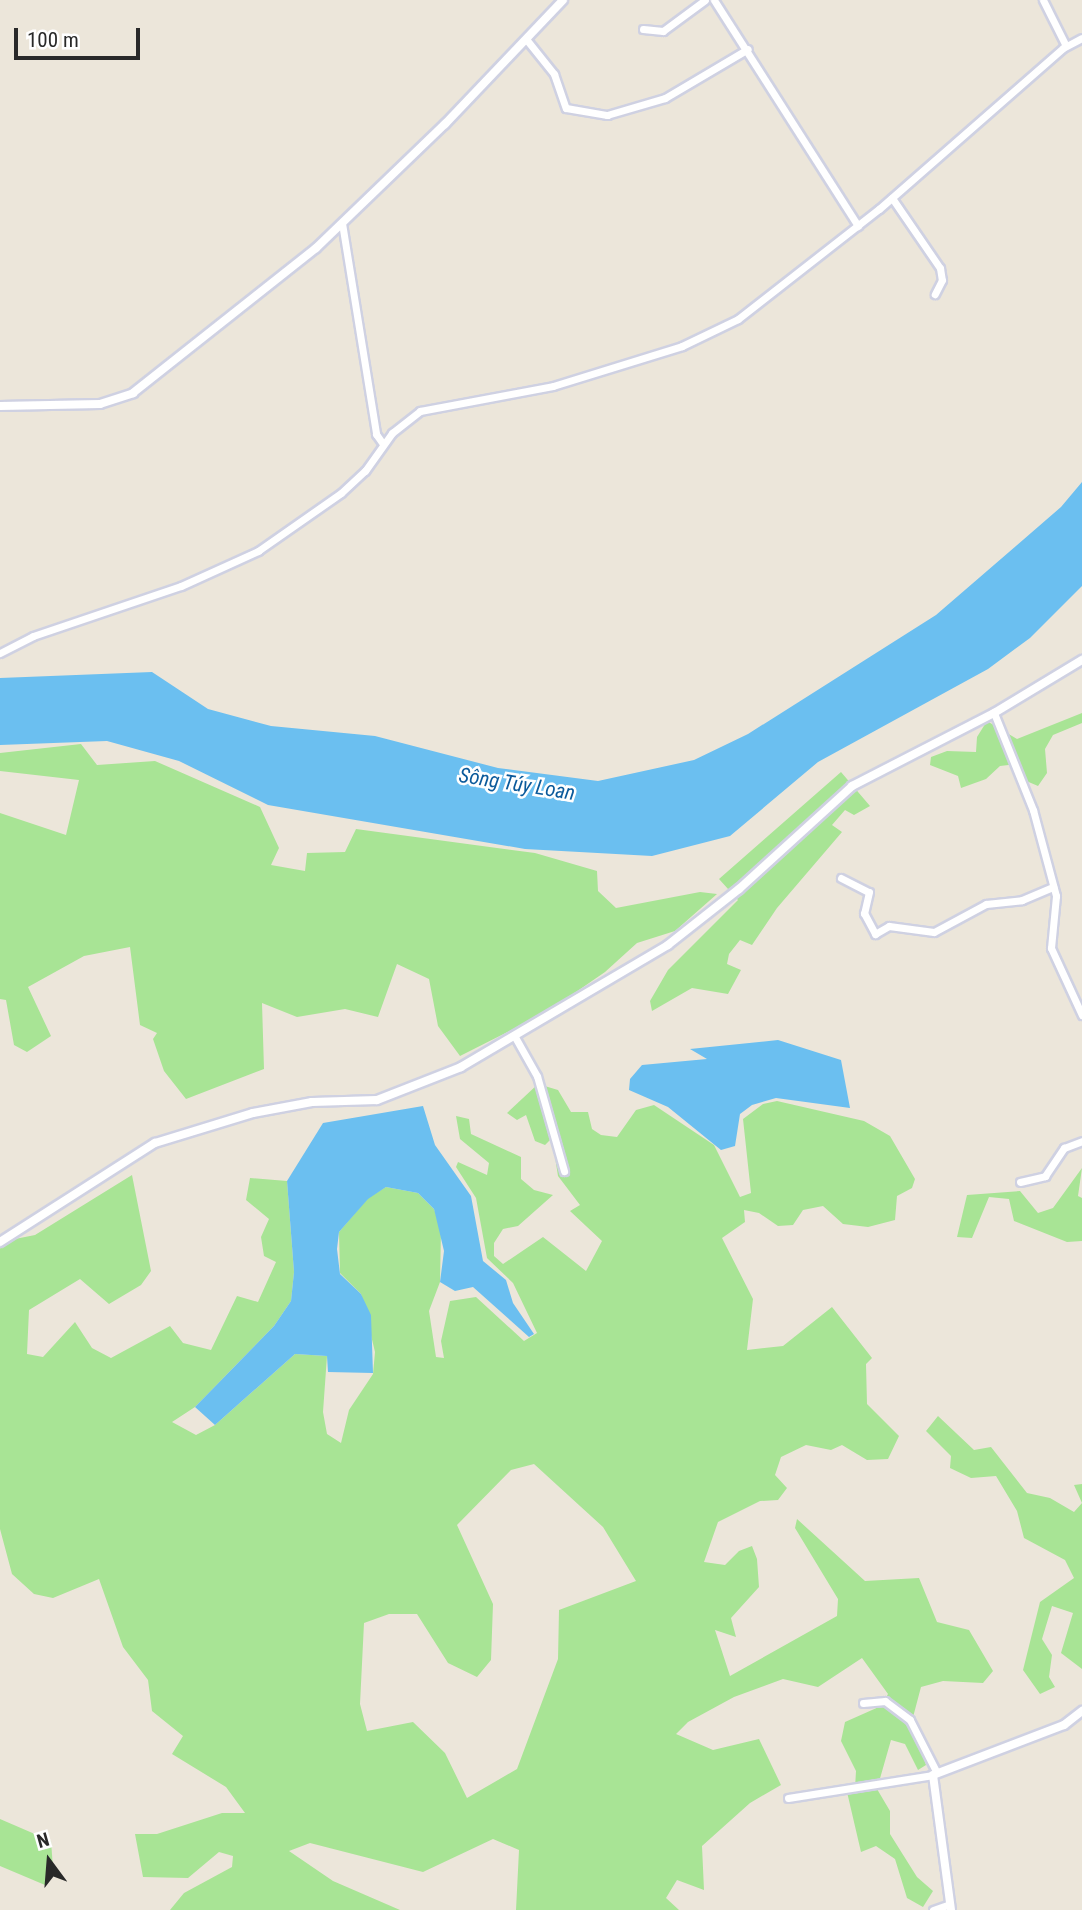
<!DOCTYPE html>
<meta charset="utf-8">
<style>
body{margin:0}
#map{position:relative;width:1082px;height:1910px;overflow:hidden;background:#ece6da;font-family:"Roboto Condensed",sans-serif}
div>[style]{position:absolute}
.green>*{inset:0;background:#a8e495}
.water>*{inset:0;background:#6bbff0}
.roads{filter:drop-shadow(2px 0 #cfd1e2) drop-shadow(-2px 0 #cfd1e2) drop-shadow(0 2px #cfd1e2) drop-shadow(0 -2px #cfd1e2)}
.minor>*{height:7px;margin:-3.5px;padding:0 3.5px;transform-origin:3.5px;border-radius:3.5px;background:#fff}
.tertiary>*{height:8px;margin:-4px;padding:0 4px;transform-origin:4px;border-radius:4px;background:#fff}
span{translate:-50% -50%;white-space:nowrap;text-align:center;line-height:1.15;-webkit-text-stroke:5px #fff;paint-order:stroke}
.water-label{font-size:21px;color:#0b5a9b;font-style:italic}
.north{position:absolute;left:14px;top:1826px;width:70px;height:70px;-webkit-text-stroke:5px #fff;paint-order:stroke;rotate:344deg;font-size:19px;font-weight:700;line-height:28px;text-align:center;color:#292929}
.north::after{content:'';display:block;margin:auto;width:24px;height:32px;background:#292929;clip-path:polygon(50% 0,100% 100%,50% 72%,0 100%)}
.scale{position:absolute;left:14px;top:28px;width:126px;height:32px;box-sizing:border-box;border:4px solid #292929;border-top:0;padding-left:9px;font-size:21px;line-height:24px;white-space:nowrap;color:#292929;-webkit-text-stroke:5px #fff;paint-order:stroke}
</style>
<div id="map">
<div class="green">
<i style="clip-path:polygon(1082px 713px,1082px 723px,1053px 735px,1045px 749px,1047px 773px,1038px 786px,1024px 780px,1017px 764px,1000px 766px,986px 779px,961px 788px,958px 776px,930px 765px,931px 757px,947px 751px,976px 752px,977px 737px,987px 721px,1017px 739px)"></i>
<i style="clip-path:polygon(81px 744px,97px 765px,155px 761px,260px 807px,279px 848px,271px 865px,305px 871px,307px 853px,345px 852px,356px 829px,535px 853px,597px 871px,598px 891px,616px 908px,700px 892px,717px 894px,675px 931px,637px 943px,605px 972px,547px 1012px,460px 1056px,438px 1026px,429px 979px,397px 964px,378px 1017px,345px 1009px,297px 1017px,262px 1003px,264px 1069px,186px 1099px,164px 1071px,153px 1039px,157px 1033px,140px 1025px,130px 947px,84px 956px,28px 987px,51px 1036px,27px 1052px,14px 1045px,6px 1000px,0 999px,0 813px,66px 835px,79px 780px,0 771px,0 753px)"></i>
<i style="clip-path:polygon(841px 772px,870px 806px,854px 815px,845px 810px,832px 825px,842px 832px,777px 908px,752px 945px,740px 940px,729px 954px,727px 964px,741px 970px,728px 994px,692px 988px,652px 1011px,650px 1001px,668px 970px,738px 900px,719px 879px)"></i>
<i style="clip-path:polygon(evenodd,538px 1084px,558px 1090px,571px 1112px,588px 1112px,592px 1129px,601px 1135px,617px 1137px,636px 1110px,654px 1105px,714px 1145px,740px 1197px,751px 1193px,743px 1119px,763px 1104px,777px 1101px,864px 1121px,890px 1136px,915px 1179px,912px 1188px,897px 1196px,895px 1220px,868px 1227px,843px 1224px,823px 1206px,803px 1210px,793px 1225px,778px 1226px,759px 1213px,744px 1210px,745px 1222px,722px 1238px,753px 1299px,747px 1350px,783px 1346px,832px 1307px,872px 1358px,866px 1364px,867px 1404px,899px 1436px,888px 1459px,867px 1460px,842px 1445px,831px 1450px,806px 1445px,781px 1457px,775px 1475px,787px 1488px,778px 1500px,760px 1501px,718px 1522px,704px 1562px,725px 1565px,739px 1551px,752px 1546px,757px 1559px,759px 1587px,731px 1618px,736px 1637px,715px 1630px,730px 1676px,837px 1616px,838px 1599px,795px 1528px,797px 1519px,865px 1581px,919px 1578px,937px 1622px,969px 1630px,993px 1671px,983px 1683px,943px 1681px,921px 1687px,912px 1721px,926px 1765px,918px 1770px,905px 1744px,891px 1740px,877px 1789px,890px 1811px,890px 1834px,917px 1877px,933px 1891px,923px 1907px,907px 1898px,895px 1859px,876px 1846px,861px 1852px,847px 1792px,855px 1788px,856px 1771px,841px 1741px,845px 1722px,881px 1706px,888px 1694px,862px 1658px,818px 1687px,783px 1679px,734px 1697px,688px 1722px,676px 1734px,713px 1750px,759px 1739px,781px 1785px,750px 1803px,702px 1846px,704px 1890px,677px 1880px,666px 1898px,679px 1910px,516px 1910px,519px 1850px,493px 1839px,423px 1872px,310px 1843px,289px 1851px,333px 1881px,400px 1910px,170px 1910px,184px 1893px,232px 1867px,233px 1856px,219px 1852px,188px 1878px,143px 1877px,135px 1834px,157px 1834px,222px 1813px,245px 1813px,226px 1787px,172px 1754px,183px 1736px,152px 1711px,148px 1680px,123px 1647px,99px 1579px,53px 1598px,34px 1594px,12px 1574px,0 1529px,0 1242px,35px 1235px,132px 1175px,151px 1271px,141px 1285px,109px 1304px,80px 1279px,29px 1310px,27px 1354px,43px 1357px,75px 1322px,92px 1348px,111px 1358px,170px 1326px,183px 1343px,211px 1350px,237px 1296px,258px 1302px,276px 1262px,264px 1256px,261px 1237px,269px 1219px,246px 1200px,250px 1178px,287px 1181px,294px 1272px,291px 1301px,274px 1326px,195px 1407px,172px 1422px,196px 1435px,215px 1425px,295px 1354px,327px 1356px,323px 1412px,327px 1434px,341px 1443px,349px 1410px,373px 1374px,375px 1352px,361px 1294px,340px 1273px,339px 1232px,368px 1198px,386px 1187px,418px 1193px,434px 1209px,441px 1229px,440px 1282px,429px 1311px,436px 1357px,444px 1358px,441px 1341px,450px 1301px,476px 1297px,524px 1341px,537px 1333px,513px 1283px,487px 1258px,476px 1198px,456px 1167px,458px 1162px,487px 1175px,489px 1163px,460px 1139px,456px 1116px,469px 1119px,471px 1134px,521px 1157px,521px 1179px,534px 1190px,553px 1195px,518px 1226px,503px 1229px,494px 1243px,494px 1256px,503px 1264px,543px 1237px,586px 1271px,602px 1241px,570px 1211px,580px 1205px,558px 1176px,552px 1138px,545px 1145px,535px 1141px,526px 1115px,517px 1120px,507px 1113px,538px 1084px,534px 1464px,603px 1527px,636px 1581px,559px 1610px,558px 1659px,517px 1769px,467px 1798px,445px 1753px,413px 1722px,367px 1731px,360px 1704px,364px 1623px,389px 1614px,417px 1614px,448px 1663px,477px 1677px,491px 1660px,493px 1604px,457px 1525px,511px 1470px,534px 1464px)"></i>
<i style="clip-path:polygon(1082px 1168px,1078px 1196px,1082px 1198px,1082px 1241px,1067px 1242px,1014px 1221px,1009px 1199px,989px 1197px,972px 1238px,957px 1237px,967px 1195px,1020px 1191px,1038px 1213px,1053px 1208px)"></i>
<i style="clip-path:polygon(938px 1416px,974px 1450px,991px 1447px,1027px 1493px,1050px 1498px,1074px 1512px,1082px 1503px,1074px 1485px,1082px 1484px,1082px 1669px,1061px 1653px,1073px 1613px,1052px 1606px,1042px 1639px,1052px 1655px,1049px 1677px,1055px 1687px,1040px 1694px,1023px 1670px,1040px 1602px,1074px 1578px,1065px 1560px,1024px 1538px,1017px 1511px,996px 1476px,971px 1478px,950px 1468px,951px 1456px,926px 1431px)"></i>
<i style="clip-path:polygon(0 1819px,51px 1841px,53px 1868px,45px 1885px,0 1866px)"></i>
</div>
<div class="water">
<i style="clip-path:polygon(1082px 482px,1082px 586px,1030px 638px,988px 669px,818px 762px,730px 836px,652px 856px,525px 849px,268px 805px,179px 761px,107px 741px,0 745px,0 678px,152px 672px,208px 709px,271px 726px,375px 736px,498px 768px,598px 781px,694px 760px,748px 734px,936px 615px,1061px 507px)"></i>
<i style="clip-path:polygon(778px 1040px,841px 1060px,850px 1108px,776px 1098px,752px 1105px,740px 1114px,735px 1146px,721px 1150px,668px 1107px,629px 1090px,630px 1079px,642px 1065px,707px 1059px,690px 1049px)"></i>
<i style="clip-path:polygon(423px 1106px,435px 1145px,471px 1196px,483px 1261px,506px 1280px,513px 1303px,534px 1334px,529px 1337px,473px 1287px,455px 1291px,440px 1282px,444px 1251px,434px 1209px,418px 1193px,386px 1187px,368px 1199px,339px 1232px,337px 1249px,340px 1274px,361px 1294px,371px 1315px,373px 1373px,328px 1372px,327px 1356px,295px 1354px,215px 1425px,195px 1407px,274px 1326px,291px 1301px,294px 1272px,287px 1181px,323px 1123px)"></i>
</div>
<div class="roads">
<div class="minor">
<i style="left:714px;top:0;width:268px;rotate:57.5deg"></i>
<i style="left:1043px;top:0;width:51px;rotate:63.4deg"></i>
<i style="left:643px;top:29px;width:20px;rotate:6deg"></i>
<i style="left:663px;top:31px;width:52px;rotate:-36.4deg"></i>
<i style="left:526px;top:39px;width:45px;rotate:51.3deg"></i>
<i style="left:554px;top:74px;width:36px;rotate:71deg"></i>
<i style="left:566px;top:108px;width:42px;rotate:9.7deg"></i>
<i style="left:607px;top:115px;width:60px;rotate:-16.3deg"></i>
<i style="left:665px;top:98px;width:96px;rotate:-30.6deg"></i>
<i style="left:892px;top:198px;width:85px;rotate:55.6deg"></i>
<i style="left:940px;top:268px;width:12px;rotate:81deg"></i>
<i style="left:942px;top:280px;width:16px;rotate:117deg"></i>
<i style="left:342px;top:223px;width:214px;rotate:80.8deg"></i>
<i style="left:376px;top:434px;width:12px;rotate:55deg"></i>
<i style="left:0;top:653px;width:37px;rotate:-27deg"></i>
<i style="left:33px;top:636px;width:156px;rotate:-18.7deg"></i>
<i style="left:181px;top:586px;width:85px;rotate:-24.4deg"></i>
<i style="left:258px;top:551px;width:101px;rotate:-34.9deg"></i>
<i style="left:341px;top:493px;width:33px;rotate:-43deg"></i>
<i style="left:365px;top:471px;width:47px;rotate:-54.6deg"></i>
<i style="left:392px;top:433px;width:36px;rotate:-38deg"></i>
<i style="left:420px;top:411px;width:135px;rotate:-10.6deg"></i>
<i style="left:553px;top:386px;width:135px;rotate:-17.2deg"></i>
<i style="left:682px;top:346px;width:62px;rotate:-25.7deg"></i>
<i style="left:738px;top:319px;width:179px;rotate:-38deg"></i>
<i style="left:879px;top:209px;width:244px;rotate:-41.2deg"></i>
<i style="left:1063px;top:48px;width:21px;rotate:-28deg"></i>
<i style="left:994px;top:713px;width:105px;rotate:68.1deg"></i>
<i style="left:1033px;top:810px;width:89px;rotate:75deg"></i>
<i style="left:1056px;top:896px;width:52px;rotate:95.5deg"></i>
<i style="left:1051px;top:948px;width:74px;rotate:65.2deg"></i>
<i style="left:841px;top:878px;width:31px;rotate:27deg"></i>
<i style="left:869px;top:892px;width:22px;rotate:103deg"></i>
<i style="left:864px;top:913px;width:24px;rotate:62deg"></i>
<i style="left:875px;top:934px;width:16px;rotate:-30deg"></i>
<i style="left:889px;top:926px;width:45px;rotate:7.6deg"></i>
<i style="left:934px;top:932px;width:59px;rotate:-28.3deg"></i>
<i style="left:986px;top:904px;width:36px;rotate:-6deg"></i>
<i style="left:1022px;top:900px;width:34px;rotate:-23deg"></i>
<i style="left:515px;top:1037px;width:45px;rotate:60.6deg"></i>
<i style="left:537px;top:1076px;width:99px;rotate:74.1deg"></i>
<i style="left:1020px;top:1182px;width:26px;rotate:-13deg"></i>
<i style="left:1045px;top:1176px;width:34px;rotate:-56deg"></i>
<i style="left:1064px;top:1148px;width:19px;rotate:-21deg"></i>
<i style="left:863px;top:1703px;width:22px;rotate:-5deg"></i>
<i style="left:885px;top:1701px;width:31px;rotate:37deg"></i>
<i style="left:910px;top:1720px;width:59px;rotate:63deg"></i>
<i style="left:788px;top:1798px;width:147px;rotate:-9deg"></i>
<i style="left:933px;top:1910px;width:18px;rotate:-19deg"></i>
</div>
<div class="tertiary">
<i style="left:0;top:406px;width:100px;rotate:-1.1deg"></i>
<i style="left:100px;top:404px;width:35px;rotate:-18deg"></i>
<i style="left:133px;top:393px;width:233px;rotate:-38.4deg"></i>
<i style="left:316px;top:248px;width:179px;rotate:-43.9deg"></i>
<i style="left:445px;top:124px;width:171px;rotate:-46.4deg"></i>
<i style="left:0;top:1242px;width:184px;rotate:-32.6deg"></i>
<i style="left:155px;top:1143px;width:102px;rotate:-17deg"></i>
<i style="left:253px;top:1113px;width:60px;rotate:-10.6deg"></i>
<i style="left:312px;top:1102px;width:65px;rotate:-1.8deg"></i>
<i style="left:377px;top:1100px;width:90px;rotate:-21.4deg"></i>
<i style="left:461px;top:1067px;width:240px;rotate:-30.5deg"></i>
<i style="left:668px;top:945px;width:90px;rotate:-38.3deg"></i>
<i style="left:739px;top:889px;width:153px;rotate:-42.3deg"></i>
<i style="left:852px;top:786px;width:160px;rotate:-27.2deg"></i>
<i style="left:994px;top:713px;width:103px;rotate:-31.1deg"></i>
<i style="left:951px;top:1910px;width:136px;rotate:-97.6deg"></i>
<i style="left:933px;top:1775px;width:140px;rotate:-20.9deg"></i>
<i style="left:1064px;top:1725px;width:23px;rotate:-38deg"></i>
</div>
</div>
<div class="water-label">
<span style="left:517px;top:784px;rotate:9deg">Sông Túy Loan</span>
</div>
<div class="north">N</div>
<div class="scale">100 m</div>
</div>
